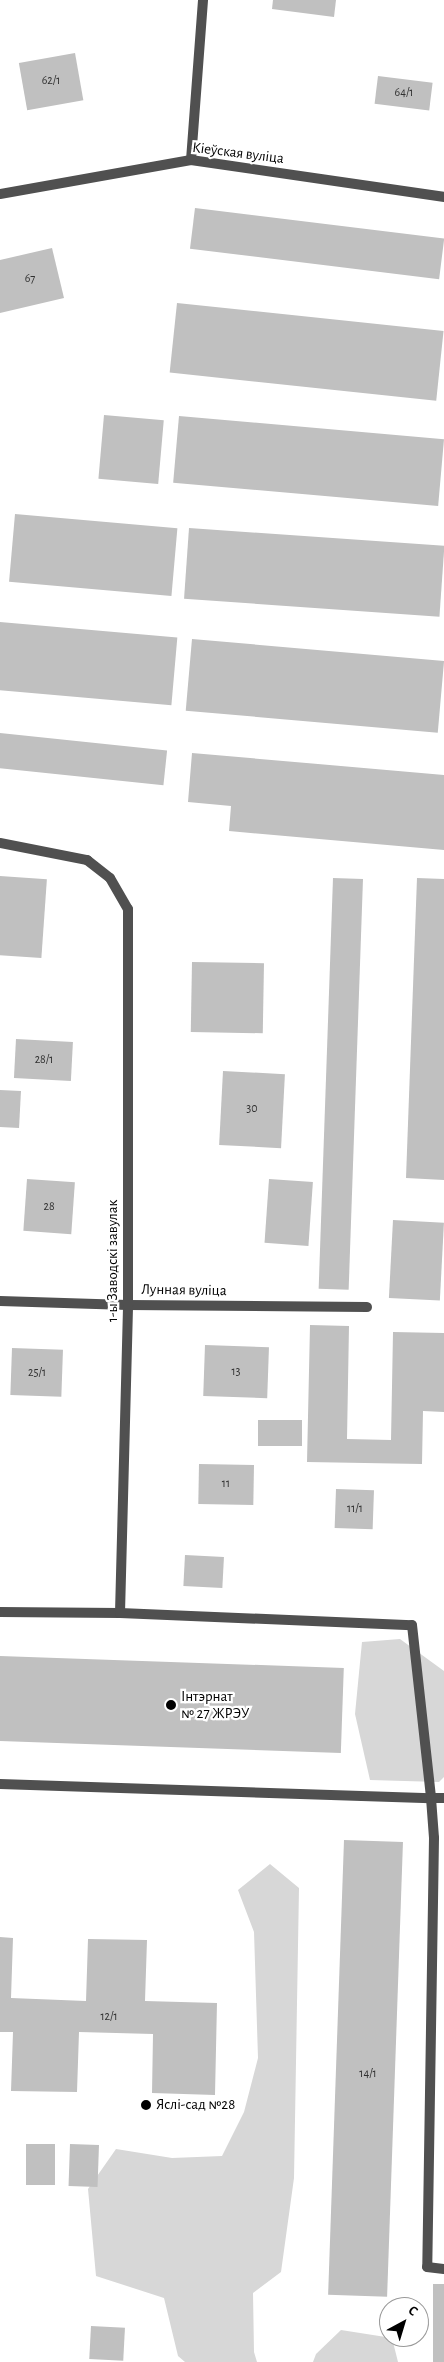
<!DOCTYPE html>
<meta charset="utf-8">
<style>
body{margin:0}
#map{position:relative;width:444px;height:2362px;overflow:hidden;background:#fff;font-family:"Alegreya Sans",sans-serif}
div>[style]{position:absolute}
.green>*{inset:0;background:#d7d7d7}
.building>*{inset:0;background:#c0c0c0;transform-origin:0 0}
.lane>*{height:10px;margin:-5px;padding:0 5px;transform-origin:5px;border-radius:5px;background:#505050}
.street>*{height:10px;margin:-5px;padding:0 5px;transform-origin:5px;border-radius:5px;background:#505050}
.dots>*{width:14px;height:14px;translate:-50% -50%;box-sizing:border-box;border:2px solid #fff;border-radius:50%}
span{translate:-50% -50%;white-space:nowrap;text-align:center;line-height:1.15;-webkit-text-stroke:4.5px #fff;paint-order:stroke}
.number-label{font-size:12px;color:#303030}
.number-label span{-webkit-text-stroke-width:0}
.street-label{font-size:15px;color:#000}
.poi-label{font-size:15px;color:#000}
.left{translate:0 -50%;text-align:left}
.north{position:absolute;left:379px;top:2297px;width:50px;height:50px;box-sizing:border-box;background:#fff;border:1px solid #999;border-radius:50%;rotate:39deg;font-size:14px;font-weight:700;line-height:20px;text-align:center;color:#000}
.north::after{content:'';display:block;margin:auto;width:18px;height:22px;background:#000;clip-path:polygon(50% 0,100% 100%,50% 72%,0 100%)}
</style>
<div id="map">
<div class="green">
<i style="clip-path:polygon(400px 1639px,444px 1671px,444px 1777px,439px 1782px,370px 1780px,355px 1714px,362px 1642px)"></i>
<i style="clip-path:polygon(270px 1864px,299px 1888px,294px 2178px,281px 2272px,253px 2293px,254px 2352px,257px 2362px,185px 2362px,178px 2356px,164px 2298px,96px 2276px,88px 2189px,116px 2149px,172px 2158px,222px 2156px,244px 2112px,258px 2058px,254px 1932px,238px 1890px)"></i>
<i style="clip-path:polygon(341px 2330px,392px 2338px,398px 2362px,313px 2362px,316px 2354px)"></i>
</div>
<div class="building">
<i style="clip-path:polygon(273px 0,336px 0,334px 17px,272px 9px)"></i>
<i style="left:75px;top:53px;width:48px;height:57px;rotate:80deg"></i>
<i style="left:378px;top:76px;width:55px;height:28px;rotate:7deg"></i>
<i style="left:195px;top:208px;width:251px;height:41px;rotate:7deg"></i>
<i style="clip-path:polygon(52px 248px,64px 298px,0 313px,0 260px)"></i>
<i style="left:177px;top:303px;width:268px;height:70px;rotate:6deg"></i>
<i style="left:104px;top:415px;width:60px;height:64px;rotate:5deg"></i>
<i style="left:179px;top:416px;width:266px;height:67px;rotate:5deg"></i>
<i style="left:15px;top:514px;width:163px;height:68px;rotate:5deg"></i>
<i style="left:189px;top:528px;width:256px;height:71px;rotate:4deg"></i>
<i style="left:0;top:622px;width:178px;height:68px;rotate:5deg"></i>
<i style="left:192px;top:639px;width:253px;height:72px;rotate:5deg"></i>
<i style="left:0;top:733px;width:168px;height:35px;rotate:6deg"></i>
<i style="clip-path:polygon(192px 753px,444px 775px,444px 850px,229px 831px,231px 806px,188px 802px)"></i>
<i style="left:0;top:876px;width:47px;height:79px;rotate:4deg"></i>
<i style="left:333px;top:878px;width:30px;height:411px;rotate:2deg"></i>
<i style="clip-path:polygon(417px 878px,444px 879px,444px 1180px,406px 1178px)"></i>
<i style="left:192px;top:962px;width:72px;height:70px;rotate:1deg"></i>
<i style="left:16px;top:1039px;width:57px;height:39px;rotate:3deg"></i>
<i style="left:223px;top:1071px;width:62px;height:74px;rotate:3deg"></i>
<i style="left:0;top:1090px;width:21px;height:37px;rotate:3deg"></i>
<i style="left:27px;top:1179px;width:48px;height:52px;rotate:4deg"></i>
<i style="left:269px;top:1179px;width:44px;height:64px;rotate:4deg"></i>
<i style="left:393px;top:1220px;width:51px;height:78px;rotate:3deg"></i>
<i style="clip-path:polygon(310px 1325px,349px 1326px,347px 1439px,391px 1440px,393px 1332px,444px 1333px,444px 1412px,423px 1411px,422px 1464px,307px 1462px)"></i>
<i style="left:205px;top:1345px;width:64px;height:51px;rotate:2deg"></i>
<i style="left:12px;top:1348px;width:51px;height:47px;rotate:2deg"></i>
<i style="left:258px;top:1420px;width:44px;height:26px"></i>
<i style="left:199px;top:1464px;width:55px;height:40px;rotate:1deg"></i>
<i style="left:336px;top:1489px;width:38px;height:39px;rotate:2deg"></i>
<i style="left:185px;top:1555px;width:39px;height:31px;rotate:3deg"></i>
<i style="left:0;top:1656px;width:344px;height:85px;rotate:2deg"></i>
<i style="left:344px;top:1840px;width:59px;height:455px;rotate:2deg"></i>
<i style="clip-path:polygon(0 1937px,13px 1938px,11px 1998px,86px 2001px,88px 1939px,147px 1940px,145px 2001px,217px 2003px,215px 2095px,152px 2093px,153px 2034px,79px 2032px,77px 2092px,11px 2091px,13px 2032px,0 2032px)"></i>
<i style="left:26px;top:2144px;width:29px;height:41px"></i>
<i style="left:70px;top:2144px;width:29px;height:42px;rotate:2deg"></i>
<i style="left:433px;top:2284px;width:11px;height:78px"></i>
<i style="left:91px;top:2326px;width:34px;height:33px;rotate:3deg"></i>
</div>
<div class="lane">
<i style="left:0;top:843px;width:89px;rotate:11.1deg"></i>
<i style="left:87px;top:860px;width:29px;rotate:38deg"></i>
<i style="left:110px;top:878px;width:36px;rotate:60deg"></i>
<i style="left:0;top:1612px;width:120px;rotate:0.5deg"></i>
<i style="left:120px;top:1613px;width:292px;rotate:2.4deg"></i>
<i style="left:412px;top:1625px;width:174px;rotate:83.7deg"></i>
<i style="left:431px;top:1798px;width:13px"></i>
<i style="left:0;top:1784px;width:431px;rotate:1.9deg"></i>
<i style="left:431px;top:1798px;width:40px;rotate:85.7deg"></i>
<i style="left:434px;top:1838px;width:429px;rotate:90.9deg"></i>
<i style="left:427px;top:2267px;width:17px;rotate:7deg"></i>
</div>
<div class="street">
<i style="left:191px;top:160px;width:160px;rotate:-85.7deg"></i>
<i style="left:0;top:194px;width:194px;rotate:-10.1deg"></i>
<i style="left:191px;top:160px;width:256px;rotate:8.3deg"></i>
<i style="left:0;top:1301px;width:128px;rotate:1.8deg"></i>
<i style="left:128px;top:1305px;width:239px;rotate:0.5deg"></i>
<i style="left:120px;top:1613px;width:308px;rotate:-88.5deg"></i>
<i style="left:128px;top:1305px;width:396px;rotate:-90deg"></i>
</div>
<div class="dots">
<i style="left:171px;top:1705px;background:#000"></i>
<i style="left:146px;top:2105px;background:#000"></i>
</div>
<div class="number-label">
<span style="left:51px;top:81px">62/1</span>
<span style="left:404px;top:93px">64/1</span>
<span style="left:30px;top:279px">67</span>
<span style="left:44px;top:1060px">28/1</span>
<span style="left:252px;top:1109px">30</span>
<span style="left:49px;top:1207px">28</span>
<span style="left:236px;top:1372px">13</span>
<span style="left:37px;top:1373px">25/1</span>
<span style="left:226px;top:1484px">11</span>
<span style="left:355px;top:1509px">11/1</span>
<span style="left:109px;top:2017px">12/1</span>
<span style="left:368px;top:2074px">14/1</span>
</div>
<div class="street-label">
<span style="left:238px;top:153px;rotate:7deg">Кіеўская вуліца</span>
<span style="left:113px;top:1261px;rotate:-90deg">1-ы Заводскі завулак</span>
<span style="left:184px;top:1290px;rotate:1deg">Лунная вуліца</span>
</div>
<div class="poi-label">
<span class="left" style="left:181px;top:1705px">Інтэрнат<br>№ 27 ЖРЭУ</span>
<span class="left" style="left:156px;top:2105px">Яслі-сад №28</span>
</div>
<div class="north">С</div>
</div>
